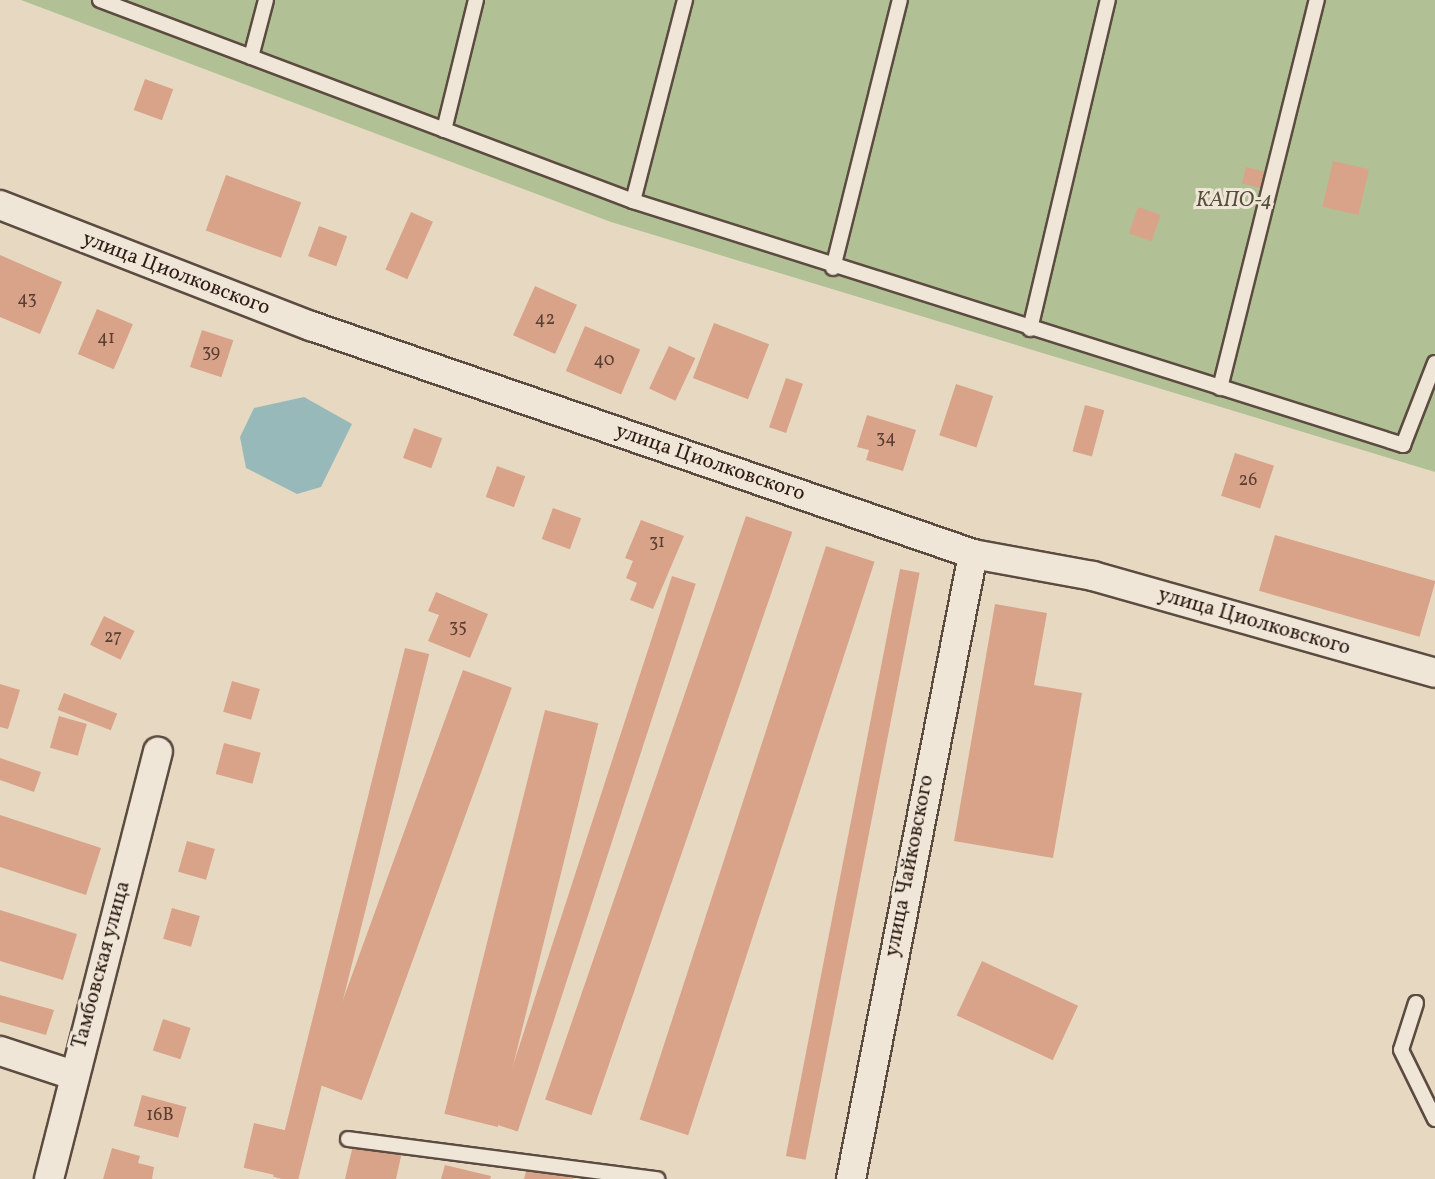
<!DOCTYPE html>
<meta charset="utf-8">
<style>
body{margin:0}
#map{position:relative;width:1435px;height:1179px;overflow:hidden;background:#e7d9c1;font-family:Vollkorn,serif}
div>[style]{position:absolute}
.green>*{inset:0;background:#b2c095}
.water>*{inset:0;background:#98b9b9}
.building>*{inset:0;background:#d9a38a;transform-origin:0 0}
.roads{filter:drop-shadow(2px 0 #5c4b40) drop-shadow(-2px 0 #5c4b40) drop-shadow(0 2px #5c4b40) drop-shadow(0 -2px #5c4b40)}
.service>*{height:14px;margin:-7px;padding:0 7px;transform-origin:7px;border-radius:7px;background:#efe6d7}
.minor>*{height:28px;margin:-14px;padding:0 14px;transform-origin:14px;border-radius:14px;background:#efe6d7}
span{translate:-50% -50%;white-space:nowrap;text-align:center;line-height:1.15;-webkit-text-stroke:6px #efe6d7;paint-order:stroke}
.number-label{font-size:18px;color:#593e32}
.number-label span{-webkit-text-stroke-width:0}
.park-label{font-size:21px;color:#564d3b;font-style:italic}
.street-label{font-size:21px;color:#2e1c15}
</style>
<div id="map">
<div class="green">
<i style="clip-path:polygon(21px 0,1435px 0,1435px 472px,611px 222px)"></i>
</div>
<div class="water">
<i style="clip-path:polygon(304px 397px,352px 424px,321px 487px,297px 494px,246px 468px,240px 437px,254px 408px)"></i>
</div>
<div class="building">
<i style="left:145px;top:79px;width:30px;height:33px;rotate:20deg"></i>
<i style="left:1333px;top:161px;width:37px;height:47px;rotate:13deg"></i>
<i style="left:1246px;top:167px;width:25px;height:17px;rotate:14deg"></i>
<i style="left:226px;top:175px;width:80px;height:59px;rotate:20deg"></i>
<i style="left:1138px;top:207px;width:24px;height:28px;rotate:19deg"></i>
<i style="left:411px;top:212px;width:24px;height:63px;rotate:24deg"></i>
<i style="left:319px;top:226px;width:30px;height:32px;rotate:20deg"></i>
<i style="clip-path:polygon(0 255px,62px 282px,40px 334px,0 317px)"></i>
<i style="left:535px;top:286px;width:46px;height:54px;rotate:24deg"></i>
<i style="left:97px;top:309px;width:39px;height:49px;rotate:23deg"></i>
<i style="left:714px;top:323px;width:59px;height:59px;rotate:21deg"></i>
<i style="left:585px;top:326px;width:60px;height:49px;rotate:23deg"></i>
<i style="left:202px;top:330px;width:33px;height:39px;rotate:18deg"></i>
<i style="left:669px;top:346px;width:29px;height:47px;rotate:25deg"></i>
<i style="left:786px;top:378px;width:18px;height:52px;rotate:19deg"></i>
<i style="left:956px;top:384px;width:39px;height:54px;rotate:18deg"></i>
<i style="left:1085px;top:405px;width:20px;height:48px;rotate:15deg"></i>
<i style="clip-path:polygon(867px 415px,916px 430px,903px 471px,866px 460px,869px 450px,857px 447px)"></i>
<i style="left:414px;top:428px;width:30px;height:32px;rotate:20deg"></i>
<i style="left:1235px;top:453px;width:41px;height:45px;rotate:18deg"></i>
<i style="left:497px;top:466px;width:30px;height:33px;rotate:20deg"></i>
<i style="left:553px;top:508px;width:30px;height:33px;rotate:20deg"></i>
<i style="left:746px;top:516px;width:49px;height:617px;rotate:19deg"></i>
<i style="clip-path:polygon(641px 520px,684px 536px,653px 609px,630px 600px,637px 583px,626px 578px,633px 561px,625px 558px)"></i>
<i style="left:1275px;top:535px;width:167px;height:58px;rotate:16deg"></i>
<i style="left:826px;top:546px;width:51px;height:603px;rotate:18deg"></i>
<i style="left:900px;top:569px;width:20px;height:598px;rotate:11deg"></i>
<i style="left:672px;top:576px;width:25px;height:576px;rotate:18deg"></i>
<i style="clip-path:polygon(436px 592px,488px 614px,470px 658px,428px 641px,439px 615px,428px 611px)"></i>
<i style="clip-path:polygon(995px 604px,1047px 613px,1034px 685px,1082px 693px,1053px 858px,954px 841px)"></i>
<i style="left:104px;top:616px;width:34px;height:32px;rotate:26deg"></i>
<i style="left:405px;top:648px;width:25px;height:545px;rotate:14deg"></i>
<i style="left:463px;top:670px;width:52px;height:439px;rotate:20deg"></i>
<i style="left:232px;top:681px;width:29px;height:32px;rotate:16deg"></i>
<i style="clip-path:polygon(0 684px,20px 690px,8px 729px,0 727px)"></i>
<i style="left:64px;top:693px;width:57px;height:18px;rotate:21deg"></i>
<i style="left:545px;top:710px;width:55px;height:416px;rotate:14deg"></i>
<i style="left:59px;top:716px;width:29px;height:33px;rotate:16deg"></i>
<i style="left:224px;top:743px;width:38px;height:32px;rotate:15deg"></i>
<i style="clip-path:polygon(0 758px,41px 772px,34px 792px,0 780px)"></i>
<i style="clip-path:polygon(0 815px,101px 848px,86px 895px,0 867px)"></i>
<i style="left:187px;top:841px;width:29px;height:32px;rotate:16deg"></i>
<i style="left:172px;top:908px;width:29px;height:32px;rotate:16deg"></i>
<i style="clip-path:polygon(0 910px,77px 934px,63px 980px,0 961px)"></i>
<i style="left:982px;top:961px;width:106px;height:60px;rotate:25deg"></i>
<i style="clip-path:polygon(0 995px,54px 1010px,46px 1035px,0 1022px)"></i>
<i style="left:163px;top:1019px;width:29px;height:33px;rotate:18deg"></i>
<i style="left:142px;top:1095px;width:46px;height:32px;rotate:15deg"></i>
<i style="left:254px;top:1123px;width:32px;height:46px;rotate:13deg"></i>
<i style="clip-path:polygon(354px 1141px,402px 1152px,396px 1179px,345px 1179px)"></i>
<i style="clip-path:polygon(112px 1148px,140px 1156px,138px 1163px,154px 1167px,152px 1179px,103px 1179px)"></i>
<i style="clip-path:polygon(445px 1165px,491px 1176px,490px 1179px,441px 1179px)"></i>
<i style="clip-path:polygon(527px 1168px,573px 1178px,573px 1179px,524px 1179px)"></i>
</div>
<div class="roads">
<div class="service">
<i style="left:100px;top:0;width:570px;rotate:20.66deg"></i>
<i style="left:633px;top:201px;width:808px;rotate:17.58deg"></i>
<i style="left:1403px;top:445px;width:88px;rotate:-68.7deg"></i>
<i style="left:251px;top:57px;width:59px;rotate:-75.3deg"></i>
<i style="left:444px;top:130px;width:134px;rotate:-76.2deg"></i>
<i style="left:633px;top:201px;width:208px;rotate:-75.5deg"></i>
<i style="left:833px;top:268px;width:276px;rotate:-76deg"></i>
<i style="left:1030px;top:329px;width:338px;rotate:-76.7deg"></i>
<i style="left:1220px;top:388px;width:400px;rotate:-76deg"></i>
<i style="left:1416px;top:1003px;width:49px;rotate:107.7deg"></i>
<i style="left:1401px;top:1050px;width:77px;rotate:63.8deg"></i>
<i style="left:348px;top:1139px;width:312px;rotate:7.4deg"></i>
</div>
<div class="minor">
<i style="left:0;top:205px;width:334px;rotate:21.3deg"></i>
<i style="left:311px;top:326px;width:700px;rotate:19deg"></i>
<i style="left:973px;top:554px;width:122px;rotate:10.4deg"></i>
<i style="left:1093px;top:576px;width:355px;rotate:15.8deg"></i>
<i style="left:0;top:1051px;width:77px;rotate:18.2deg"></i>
<i style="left:49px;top:1179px;width:441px;rotate:-75.7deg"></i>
<i style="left:851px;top:1179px;width:637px;rotate:-78.95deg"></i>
</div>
</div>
<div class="number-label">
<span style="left:27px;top:300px">43</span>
<span style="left:545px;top:320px">42</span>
<span style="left:106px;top:339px">41</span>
<span style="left:211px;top:353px">39</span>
<span style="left:604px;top:361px">40</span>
<span style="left:886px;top:439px">34</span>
<span style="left:1248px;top:481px">26</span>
<span style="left:657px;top:543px">31</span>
<span style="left:458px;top:628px">35</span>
<span style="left:113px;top:638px">27</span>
<span style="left:160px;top:1116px">16В</span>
</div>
<div class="park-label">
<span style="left:1234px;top:201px">КАПО-4</span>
</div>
<div class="street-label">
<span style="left:176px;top:274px;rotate:21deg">улица Циолковского</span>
<span style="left:710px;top:463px;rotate:19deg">улица Циолковского</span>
<span style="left:1254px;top:622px;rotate:16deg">улица Циолковского</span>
<span style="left:910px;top:866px;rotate:-79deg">улица Чайковского</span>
<span style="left:102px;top:965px;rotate:-75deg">Тамбовская улица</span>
</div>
</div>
